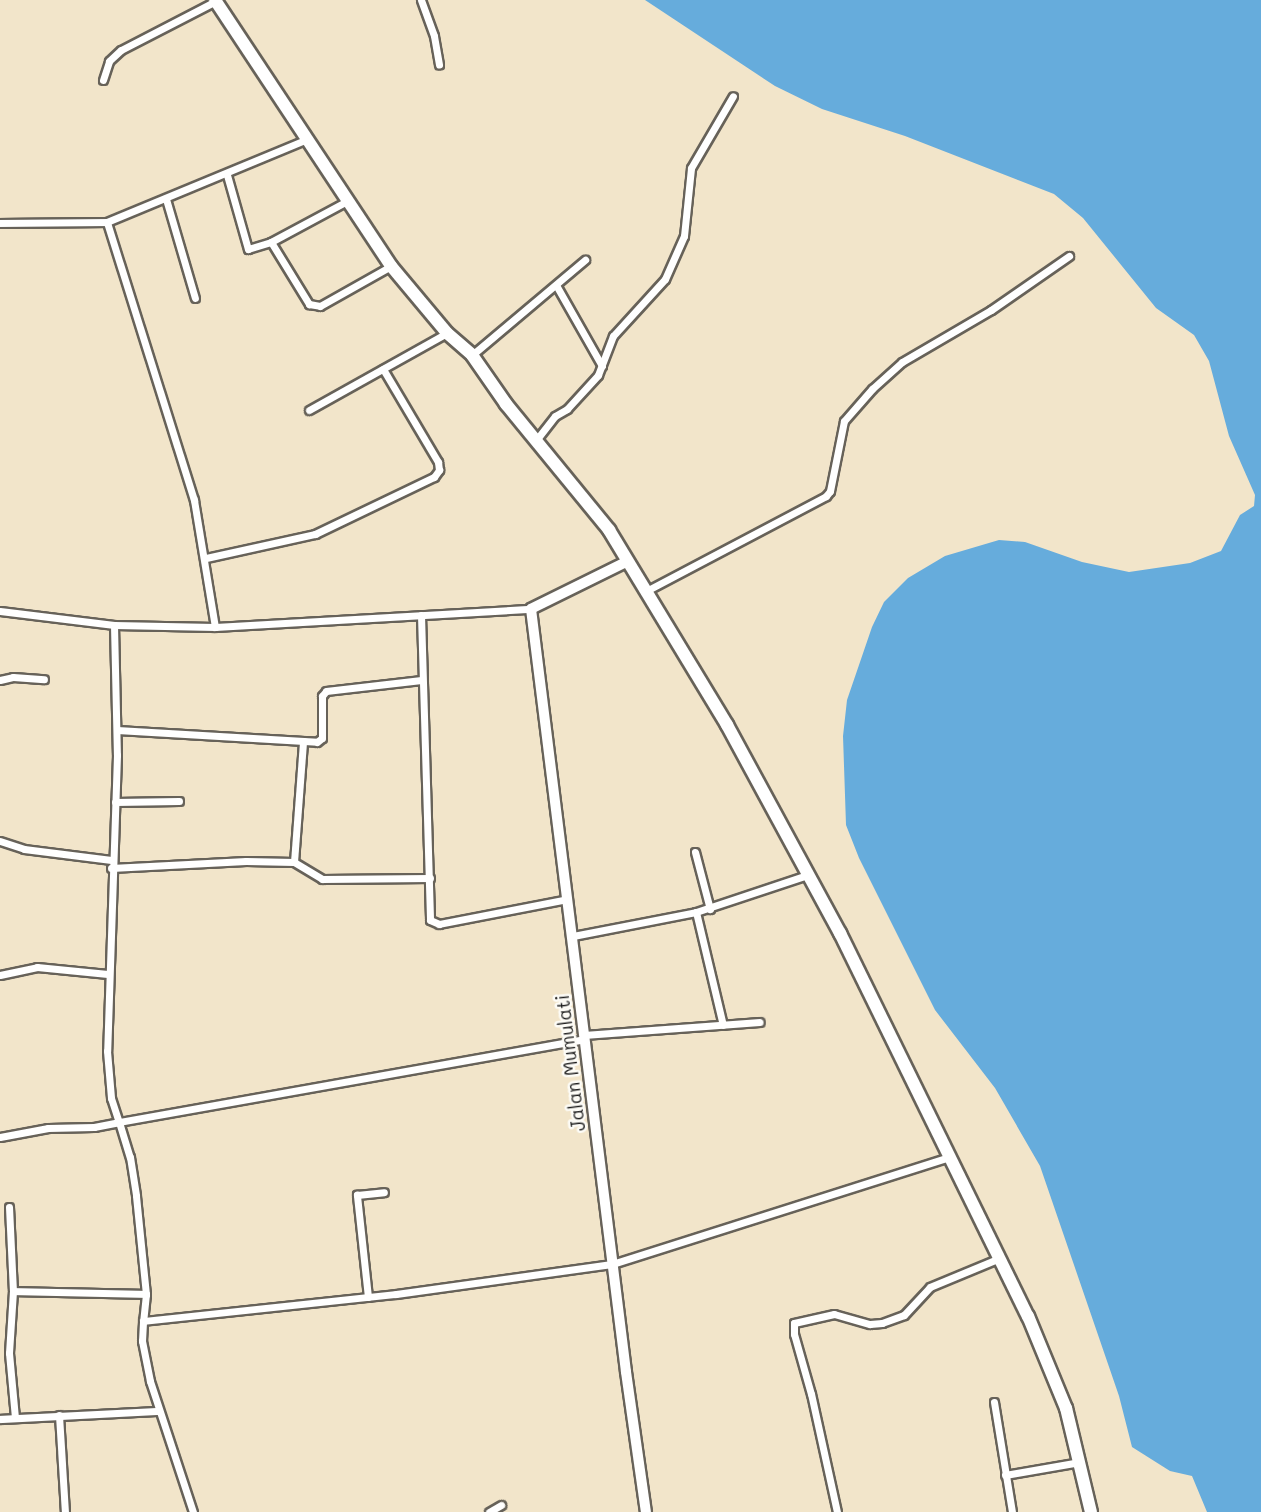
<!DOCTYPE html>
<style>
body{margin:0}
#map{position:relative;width:1261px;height:1512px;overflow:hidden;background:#f2e5ca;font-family:Mali,sans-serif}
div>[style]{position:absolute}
.water>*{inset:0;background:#66acdc}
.roads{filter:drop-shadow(2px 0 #676259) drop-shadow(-2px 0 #676259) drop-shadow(0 2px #676259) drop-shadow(0 -2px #676259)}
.street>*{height:7px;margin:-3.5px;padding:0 3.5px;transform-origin:3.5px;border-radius:3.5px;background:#fff}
.secondary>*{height:10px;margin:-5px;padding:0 5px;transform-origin:5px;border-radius:5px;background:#fff}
.highway>*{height:12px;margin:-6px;padding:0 6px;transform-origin:6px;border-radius:6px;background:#fff}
span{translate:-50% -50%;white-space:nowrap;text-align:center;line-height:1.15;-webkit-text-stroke:5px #fdfcf7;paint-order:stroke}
.street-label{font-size:19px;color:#1c1c1c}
</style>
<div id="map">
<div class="water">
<i style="clip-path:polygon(645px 0,1261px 0,1261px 1512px,1207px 1512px,1192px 1476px,1170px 1471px,1132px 1447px,1119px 1396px,1040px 1166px,995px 1088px,935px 1010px,859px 858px,846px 825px,843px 736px,847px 700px,872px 627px,884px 602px,908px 578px,945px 556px,999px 540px,1025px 542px,1082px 562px,1129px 572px,1190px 563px,1221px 551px,1240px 515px,1254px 506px,1255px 495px,1229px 436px,1209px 361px,1194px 335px,1156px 308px,1083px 218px,1054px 194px,905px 136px,822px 109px,775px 86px)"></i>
</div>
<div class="roads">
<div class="street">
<i style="left:421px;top:0;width:38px;rotate:70deg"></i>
<i style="left:434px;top:36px;width:29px;rotate:80deg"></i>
<i style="left:103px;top:80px;width:20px;rotate:-72deg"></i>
<i style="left:109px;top:61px;width:16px;rotate:-43deg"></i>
<i style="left:121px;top:50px;width:107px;rotate:-27.3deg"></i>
<i style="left:227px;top:175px;width:77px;rotate:74.2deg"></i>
<i style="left:248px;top:249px;width:24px;rotate:-17deg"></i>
<i style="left:166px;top:199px;width:103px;rotate:73.7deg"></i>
<i style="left:349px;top:200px;width:89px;rotate:151.7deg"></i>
<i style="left:271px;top:242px;width:73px;rotate:58.5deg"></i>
<i style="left:309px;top:304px;width:11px;rotate:10deg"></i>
<i style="left:320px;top:306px;width:81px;rotate:-29.4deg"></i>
<i style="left:0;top:223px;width:107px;rotate:-0.5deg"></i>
<i style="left:556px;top:285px;width:93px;rotate:60.4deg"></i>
<i style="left:472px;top:355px;width:148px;rotate:-40.1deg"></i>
<i style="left:309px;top:410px;width:158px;rotate:-29.2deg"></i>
<i style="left:537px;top:439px;width:29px;rotate:-52deg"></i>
<i style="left:555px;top:416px;width:14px;rotate:-30deg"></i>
<i style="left:567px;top:409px;width:46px;rotate:-47.6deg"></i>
<i style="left:598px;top:375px;width:42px;rotate:-69deg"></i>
<i style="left:613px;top:336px;width:77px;rotate:-47.6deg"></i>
<i style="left:665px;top:279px;width:47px;rotate:-66.2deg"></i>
<i style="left:684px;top:236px;width:68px;rotate:-84.1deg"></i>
<i style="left:691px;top:168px;width:83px;rotate:-59.7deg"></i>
<i style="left:206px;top:558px;width:112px;rotate:-12.4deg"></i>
<i style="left:315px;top:534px;width:132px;rotate:-25.6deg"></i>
<i style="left:434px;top:477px;width:9px;rotate:-54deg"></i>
<i style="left:439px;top:470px;width:8px;rotate:-97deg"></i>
<i style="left:438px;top:462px;width:108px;rotate:-120.6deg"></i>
<i style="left:648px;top:590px;width:201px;rotate:-27.8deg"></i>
<i style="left:826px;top:496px;width:6px;rotate:-51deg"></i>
<i style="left:830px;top:491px;width:71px;rotate:-78.7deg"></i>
<i style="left:844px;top:421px;width:43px;rotate:-48.8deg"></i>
<i style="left:872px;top:389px;width:40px;rotate:-42deg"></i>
<i style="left:902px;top:362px;width:103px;rotate:-30.3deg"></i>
<i style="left:991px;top:310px;width:95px;rotate:-34.7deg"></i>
<i style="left:0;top:611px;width:115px;rotate:7deg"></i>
<i style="left:114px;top:625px;width:101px;rotate:1.1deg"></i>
<i style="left:215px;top:627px;width:317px;rotate:-3.3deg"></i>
<i style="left:421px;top:615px;width:305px;rotate:88.3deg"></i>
<i style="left:430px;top:920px;width:10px;rotate:24deg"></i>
<i style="left:439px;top:924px;width:131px;rotate:-11deg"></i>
<i style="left:114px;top:625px;width:130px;rotate:88.7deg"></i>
<i style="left:117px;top:755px;width:296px;rotate:91.9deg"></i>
<i style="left:107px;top:1051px;width:47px;rotate:85.1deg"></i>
<i style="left:111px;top:1098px;width:25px;rotate:72deg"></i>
<i style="left:119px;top:1122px;width:473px;rotate:-10.1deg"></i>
<i style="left:215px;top:627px;width:129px;rotate:-99.4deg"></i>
<i style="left:194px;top:500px;width:291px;rotate:-107.4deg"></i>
<i style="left:107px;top:222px;width:217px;rotate:-22.5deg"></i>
<i style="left:0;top:680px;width:13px;rotate:-13deg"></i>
<i style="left:13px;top:677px;width:31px;rotate:4deg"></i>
<i style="left:117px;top:730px;width:200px;rotate:3.4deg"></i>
<i style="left:317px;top:742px;width:6px;rotate:-39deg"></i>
<i style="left:322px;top:738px;width:42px;rotate:-90deg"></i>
<i style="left:322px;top:696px;width:6px;rotate:-51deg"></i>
<i style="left:326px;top:691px;width:96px;rotate:-6.6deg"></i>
<i style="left:115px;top:802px;width:64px;rotate:-0.9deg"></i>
<i style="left:0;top:841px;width:25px;rotate:18deg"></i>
<i style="left:24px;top:849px;width:88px;rotate:7.2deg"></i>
<i style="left:695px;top:852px;width:59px;rotate:75.3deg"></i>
<i style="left:294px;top:862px;width:33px;rotate:31deg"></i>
<i style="left:322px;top:879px;width:108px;rotate:-0.5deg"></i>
<i style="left:111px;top:868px;width:135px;rotate:-3deg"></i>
<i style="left:246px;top:861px;width:48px;rotate:1.2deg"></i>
<i style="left:294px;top:862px;width:121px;rotate:-85.7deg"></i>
<i style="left:696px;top:912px;width:116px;rotate:76.6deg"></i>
<i style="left:573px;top:936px;width:125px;rotate:-11deg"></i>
<i style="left:696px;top:912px;width:117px;rotate:-18.4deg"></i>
<i style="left:0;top:975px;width:38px;rotate:-12deg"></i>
<i style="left:37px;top:967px;width:71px;rotate:5.6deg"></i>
<i style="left:584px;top:1035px;width:176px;rotate:-4.2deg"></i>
<i style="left:0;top:1137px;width:49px;rotate:-10.6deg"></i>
<i style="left:48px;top:1128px;width:46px;rotate:-1.2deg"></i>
<i style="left:94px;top:1127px;width:25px;rotate:-11deg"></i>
<i style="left:119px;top:1122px;width:37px;rotate:73deg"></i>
<i style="left:130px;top:1157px;width:39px;rotate:81deg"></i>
<i style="left:136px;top:1196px;width:99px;rotate:84.2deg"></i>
<i style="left:146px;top:1294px;width:27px;rotate:96deg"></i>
<i style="left:9px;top:1207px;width:84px;rotate:87.3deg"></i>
<i style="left:13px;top:1291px;width:62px;rotate:93.7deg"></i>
<i style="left:9px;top:1353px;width:65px;rotate:84.7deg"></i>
<i style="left:13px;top:1291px;width:133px;rotate:1.3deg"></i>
<i style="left:368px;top:1297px;width:103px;rotate:-96.2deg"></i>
<i style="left:357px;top:1195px;width:27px;rotate:-6deg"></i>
<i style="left:994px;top:1402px;width:111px;rotate:80.7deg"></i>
<i style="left:59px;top:1415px;width:97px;rotate:86.5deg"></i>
<i style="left:0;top:1419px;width:158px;rotate:-2.9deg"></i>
<i style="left:1005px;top:1475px;width:76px;rotate:-9.8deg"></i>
<i style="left:193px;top:1512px;width:138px;rotate:-108.2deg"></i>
<i style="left:150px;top:1381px;width:41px;rotate:-101.3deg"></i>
<i style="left:142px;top:1341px;width:20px;rotate:-87deg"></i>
<i style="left:143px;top:1321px;width:254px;rotate:-6.1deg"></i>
<i style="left:396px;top:1294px;width:218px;rotate:-7.9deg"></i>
<i style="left:612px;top:1264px;width:355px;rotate:-17.6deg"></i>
<i style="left:489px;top:1512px;width:14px;rotate:-30deg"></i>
<i style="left:837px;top:1512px;width:121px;rotate:-102.4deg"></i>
<i style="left:811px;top:1394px;width:62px;rotate:-105.8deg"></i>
<i style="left:794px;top:1334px;width:11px;rotate:-90deg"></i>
<i style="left:794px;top:1323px;width:41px;rotate:-12.7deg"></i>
<i style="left:834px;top:1314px;width:37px;rotate:16deg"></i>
<i style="left:870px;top:1324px;width:12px;rotate:-5deg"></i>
<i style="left:882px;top:1323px;width:23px;rotate:-20deg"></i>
<i style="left:904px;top:1315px;width:38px;rotate:-47deg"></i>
<i style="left:930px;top:1287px;width:76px;rotate:-22.5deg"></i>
</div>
<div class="secondary">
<i style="left:628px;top:561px;width:108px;rotate:153.7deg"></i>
<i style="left:531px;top:609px;width:769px;rotate:82.9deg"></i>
<i style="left:626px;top:1372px;width:141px;rotate:81.9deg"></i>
</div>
<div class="highway">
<i style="left:215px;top:0;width:319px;rotate:56.5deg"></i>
<i style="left:391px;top:266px;width:87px;rotate:50.1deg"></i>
<i style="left:447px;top:333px;width:33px;rotate:41deg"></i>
<i style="left:472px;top:355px;width:60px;rotate:55.2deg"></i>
<i style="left:506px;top:404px;width:163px;rotate:50.7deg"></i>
<i style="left:609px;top:530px;width:228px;rotate:58.8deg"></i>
<i style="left:727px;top:725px;width:237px;rotate:61.5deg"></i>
<i style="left:840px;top:933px;width:427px;rotate:63.9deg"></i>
<i style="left:1028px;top:1316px;width:100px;rotate:67.6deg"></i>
<i style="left:1066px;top:1408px;width:107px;rotate:76.5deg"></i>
</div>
</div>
<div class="street-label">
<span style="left:570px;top:1063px;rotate:-97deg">Jalan Mumulati</span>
</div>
</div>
